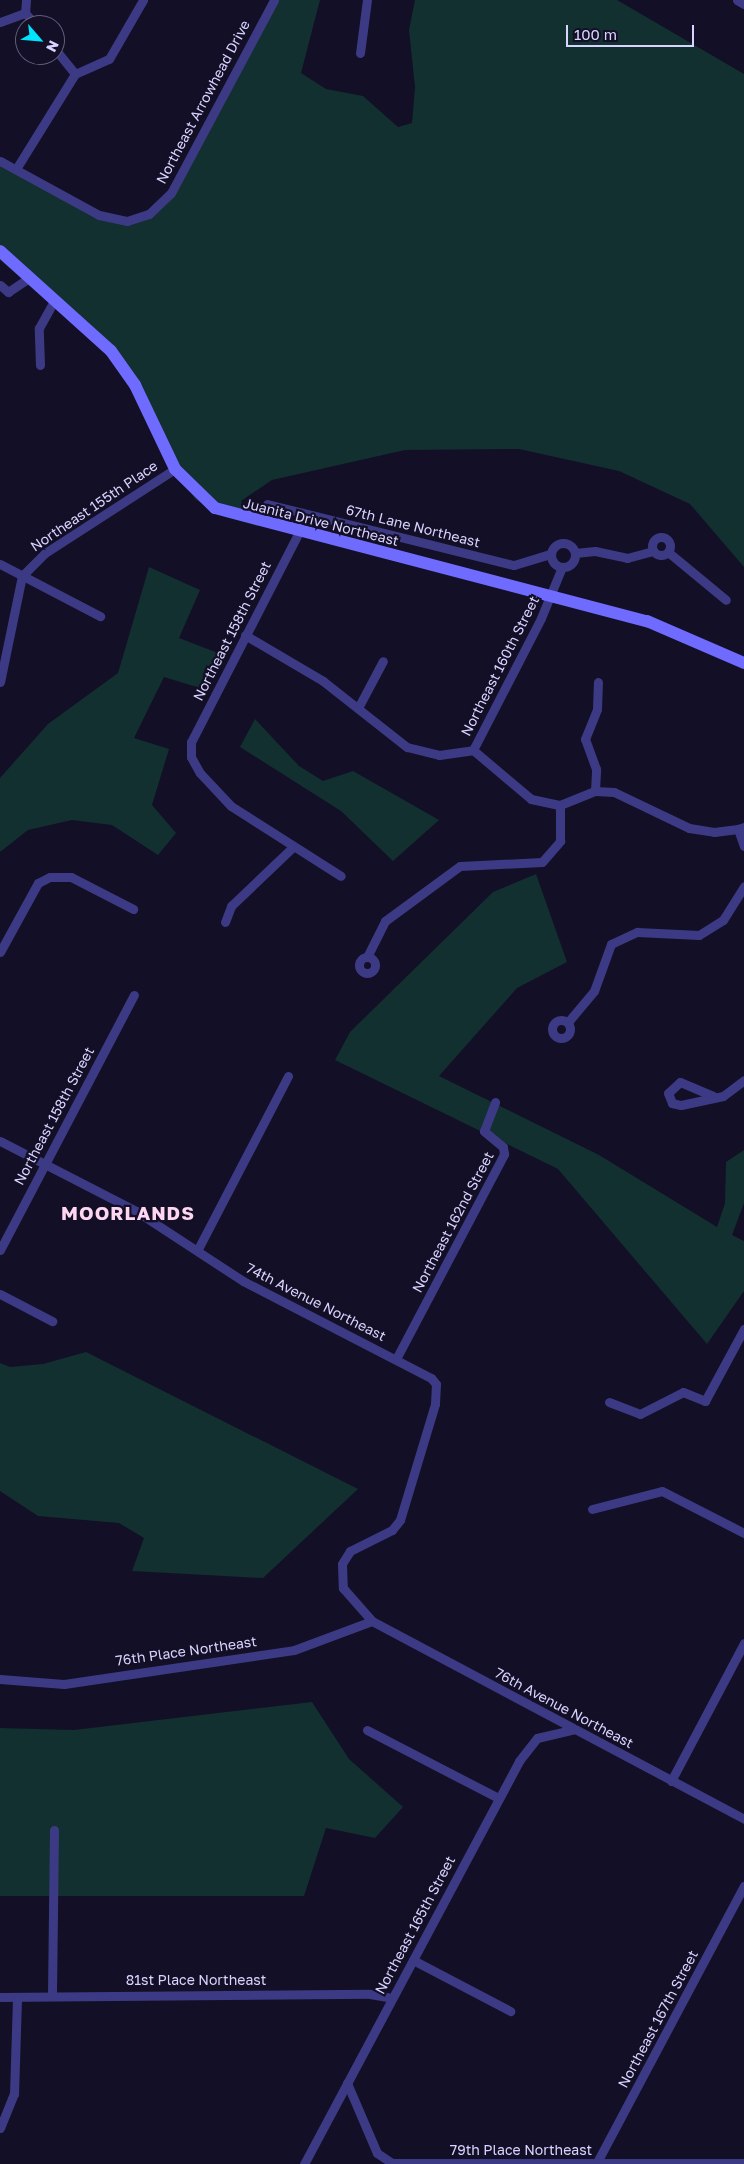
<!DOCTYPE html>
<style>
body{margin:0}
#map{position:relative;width:744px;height:2164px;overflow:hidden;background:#130f26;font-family:"Golos Text",sans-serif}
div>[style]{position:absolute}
.green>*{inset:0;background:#12302f}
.street>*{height:9px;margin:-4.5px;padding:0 4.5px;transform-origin:4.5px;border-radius:4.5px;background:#3d3a85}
.street>.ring{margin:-4.5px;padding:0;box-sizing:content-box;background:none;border:9px solid #3d3a85;border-radius:50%}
.secondary>*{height:12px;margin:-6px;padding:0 6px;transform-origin:6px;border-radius:6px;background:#6f6bff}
span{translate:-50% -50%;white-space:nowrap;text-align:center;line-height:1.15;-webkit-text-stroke:4.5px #130f26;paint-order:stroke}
.street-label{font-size:14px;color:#d9d4ff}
.district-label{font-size:19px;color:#ffd6f0;font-weight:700;letter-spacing:1px}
.north{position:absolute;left:15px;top:15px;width:50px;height:50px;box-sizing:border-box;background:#130f26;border:1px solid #625e7d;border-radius:50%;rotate:117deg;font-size:14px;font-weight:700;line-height:20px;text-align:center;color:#d9d4ff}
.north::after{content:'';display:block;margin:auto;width:18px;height:22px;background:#00e5ff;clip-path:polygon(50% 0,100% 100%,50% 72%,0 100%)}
.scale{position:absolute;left:566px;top:25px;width:128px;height:22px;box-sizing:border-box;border:2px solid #d9d4ff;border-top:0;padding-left:6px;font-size:15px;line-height:18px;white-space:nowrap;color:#d9d4ff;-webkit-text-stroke:4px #130f26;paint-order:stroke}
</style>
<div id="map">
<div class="green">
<i style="clip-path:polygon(274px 0,320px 0,301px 73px,326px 89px,363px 96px,398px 127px,412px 123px,415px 87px,409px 30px,415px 0,617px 0,744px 74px,744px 567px,690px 504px,619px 471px,519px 449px,405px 450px,272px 480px,241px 501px,258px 526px,225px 517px,195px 499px,175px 469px,135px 385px,109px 354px,0 260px,0 161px,99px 215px,127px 221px,160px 205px)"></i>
<i style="clip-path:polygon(149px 567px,200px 590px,179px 638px,218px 653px,200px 688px,164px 677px,134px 738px,169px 749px,152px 805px,176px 833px,158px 855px,112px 825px,72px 820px,28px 830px,0 852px,0 778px,48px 724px,118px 673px)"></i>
<i style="clip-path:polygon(255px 719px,299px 766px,323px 781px,353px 771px,439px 820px,393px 861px,341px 811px,240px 747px)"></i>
<i style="clip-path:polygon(536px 874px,567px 962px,517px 988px,439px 1076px,599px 1155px,717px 1227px,725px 1203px,726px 1162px,744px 1150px,744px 1203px,732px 1235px,744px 1241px,744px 1291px,707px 1344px,558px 1169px,335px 1060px,350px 1032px,493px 892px)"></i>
<i style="clip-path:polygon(86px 1352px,358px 1489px,263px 1578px,132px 1571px,144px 1538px,119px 1523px,38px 1516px,0 1491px,0 1363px,10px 1367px,43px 1364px)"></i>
<i style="clip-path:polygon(312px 1702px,349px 1759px,403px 1807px,375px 1838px,326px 1828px,304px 1896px,0 1896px,0 1728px,74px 1730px)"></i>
</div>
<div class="street">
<i style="left:26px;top:0;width:13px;rotate:94deg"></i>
<i style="left:25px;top:13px;width:16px;rotate:47deg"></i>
<i style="left:737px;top:0;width:8px;rotate:30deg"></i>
<i style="left:0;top:22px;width:27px;rotate:-20deg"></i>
<i style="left:55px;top:49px;width:32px;rotate:51deg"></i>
<i style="left:360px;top:53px;width:53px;rotate:-82.5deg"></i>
<i style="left:0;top:161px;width:113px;rotate:28.6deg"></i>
<i style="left:99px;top:215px;width:29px;rotate:12deg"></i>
<i style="left:127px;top:221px;width:23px;rotate:-18deg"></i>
<i style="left:149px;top:214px;width:30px;rotate:-44deg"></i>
<i style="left:171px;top:193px;width:219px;rotate:-61.9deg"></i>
<i style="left:16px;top:169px;width:112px;rotate:-58.2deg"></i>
<i style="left:75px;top:74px;width:37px;rotate:-24deg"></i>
<i style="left:109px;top:59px;width:68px;rotate:-60deg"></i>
<i style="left:0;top:285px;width:11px;rotate:41deg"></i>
<i style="left:8px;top:292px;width:27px;rotate:-34deg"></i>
<i style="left:40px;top:365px;width:37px;rotate:-92deg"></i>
<i style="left:39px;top:328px;width:33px;rotate:-61deg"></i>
<i style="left:267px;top:504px;width:254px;rotate:13.9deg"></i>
<i style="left:514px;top:565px;width:39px;rotate:-17deg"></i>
<i style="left:299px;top:532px;width:236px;rotate:117.2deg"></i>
<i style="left:191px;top:742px;width:15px;rotate:90deg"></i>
<i style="left:191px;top:757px;width:18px;rotate:61deg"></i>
<i style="left:200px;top:773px;width:45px;rotate:46.8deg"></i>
<i style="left:231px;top:806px;width:130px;rotate:32.5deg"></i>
<i class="ring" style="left:652px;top:537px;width:9px;height:9px"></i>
<i class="ring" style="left:551px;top:543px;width:15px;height:15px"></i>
<i style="left:668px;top:552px;width:75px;rotate:39.6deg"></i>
<i style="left:575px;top:553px;width:20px;rotate:-6deg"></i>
<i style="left:595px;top:551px;width:33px;rotate:12deg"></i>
<i style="left:627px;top:558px;width:27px;rotate:-15deg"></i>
<i style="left:0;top:564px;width:113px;rotate:27.5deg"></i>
<i style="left:245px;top:635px;width:91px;rotate:30.5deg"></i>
<i style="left:323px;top:681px;width:107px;rotate:38.2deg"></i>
<i style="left:407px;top:747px;width:33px;rotate:14deg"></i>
<i style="left:439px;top:755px;width:34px;rotate:-8deg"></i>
<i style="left:473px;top:750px;width:76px;rotate:40.2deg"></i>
<i style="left:531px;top:799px;width:30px;rotate:12deg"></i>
<i style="left:560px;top:805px;width:38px;rotate:-22deg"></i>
<i style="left:595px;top:791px;width:19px;rotate:3deg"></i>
<i style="left:614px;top:792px;width:83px;rotate:25.6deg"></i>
<i style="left:689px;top:828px;width:25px;rotate:9deg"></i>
<i style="left:714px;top:832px;width:24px;rotate:-7deg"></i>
<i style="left:0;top:682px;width:108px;rotate:-78.3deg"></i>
<i style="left:22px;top:576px;width:33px;rotate:-45deg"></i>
<i style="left:45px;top:553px;width:155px;rotate:-32.9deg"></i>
<i style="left:358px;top:708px;width:53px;rotate:-62deg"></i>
<i style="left:473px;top:750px;width:148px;rotate:-62.7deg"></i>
<i style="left:541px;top:618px;width:55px;rotate:-67.6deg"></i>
<i style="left:595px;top:791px;width:22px;rotate:-87deg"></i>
<i style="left:596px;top:769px;width:32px;rotate:-110deg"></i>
<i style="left:585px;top:739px;width:32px;rotate:-68deg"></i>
<i style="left:597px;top:709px;width:27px;rotate:-88deg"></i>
<i style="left:744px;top:827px;width:6px;rotate:162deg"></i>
<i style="left:738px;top:829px;width:18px;rotate:71deg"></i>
<i style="left:225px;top:922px;width:17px;rotate:-69deg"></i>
<i style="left:231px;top:906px;width:84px;rotate:-43.6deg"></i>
<i style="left:0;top:952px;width:79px;rotate:-61.2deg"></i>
<i style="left:38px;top:883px;width:13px;rotate:-27deg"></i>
<i style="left:50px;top:877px;width:21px"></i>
<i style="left:71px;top:877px;width:70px;rotate:27.3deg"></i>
<i style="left:367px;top:957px;width:40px;rotate:-63.4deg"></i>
<i style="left:385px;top:921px;width:93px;rotate:-36.3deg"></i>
<i style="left:460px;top:866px;width:82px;rotate:-2.8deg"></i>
<i style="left:542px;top:862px;width:28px;rotate:-49deg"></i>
<i style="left:560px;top:841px;width:36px;rotate:-90deg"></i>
<i class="ring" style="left:359px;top:957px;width:7px;height:7px"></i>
<i class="ring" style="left:552px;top:1020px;width:9px;height:9px"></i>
<i style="left:568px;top:1022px;width:40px;rotate:-50deg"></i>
<i style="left:594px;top:991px;width:50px;rotate:-70.1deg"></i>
<i style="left:611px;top:944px;width:29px;rotate:-25deg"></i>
<i style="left:637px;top:932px;width:62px;rotate:2.8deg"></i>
<i style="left:699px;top:935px;width:28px;rotate:-32deg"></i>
<i style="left:723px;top:920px;width:40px;rotate:-58deg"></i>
<i style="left:713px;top:1096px;width:36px;rotate:-157deg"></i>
<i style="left:680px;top:1082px;width:16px;rotate:137deg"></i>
<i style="left:668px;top:1093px;width:11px;rotate:68deg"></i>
<i style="left:672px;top:1103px;width:9px;rotate:13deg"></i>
<i style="left:681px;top:1105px;width:43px;rotate:-12.1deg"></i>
<i style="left:723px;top:1096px;width:26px;rotate:-37deg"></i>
<i style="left:0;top:1141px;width:153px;rotate:27.2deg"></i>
<i style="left:136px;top:1211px;width:128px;rotate:33.2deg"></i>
<i style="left:243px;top:1281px;width:212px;rotate:27.3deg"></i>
<i style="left:431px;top:1378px;width:8px;rotate:50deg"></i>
<i style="left:436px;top:1384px;width:20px;rotate:93deg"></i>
<i style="left:435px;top:1404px;width:121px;rotate:106.8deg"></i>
<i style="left:400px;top:1520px;width:13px;rotate:129deg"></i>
<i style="left:392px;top:1530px;width:47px;rotate:153.4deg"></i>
<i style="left:350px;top:1551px;width:15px;rotate:122deg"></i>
<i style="left:342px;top:1564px;width:24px;rotate:88deg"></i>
<i style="left:343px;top:1588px;width:44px;rotate:48.7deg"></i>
<i style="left:372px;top:1621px;width:421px;rotate:28deg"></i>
<i style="left:198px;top:1249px;width:195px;rotate:-62.5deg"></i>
<i style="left:0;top:1250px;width:288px;rotate:-62.3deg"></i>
<i style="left:0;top:1294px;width:59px;rotate:27.4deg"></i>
<i style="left:396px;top:1359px;width:232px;rotate:-62.2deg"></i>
<i style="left:504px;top:1154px;width:7px;rotate:-98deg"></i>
<i style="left:503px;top:1147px;width:25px;rotate:-140deg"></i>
<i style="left:484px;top:1131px;width:31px;rotate:-69deg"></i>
<i style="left:609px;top:1402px;width:33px;rotate:21deg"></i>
<i style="left:640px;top:1414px;width:48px;rotate:-27.1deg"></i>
<i style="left:683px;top:1392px;width:24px;rotate:22deg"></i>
<i style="left:705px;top:1401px;width:82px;rotate:-61.6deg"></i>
<i style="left:592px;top:1509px;width:72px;rotate:-14.4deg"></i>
<i style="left:662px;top:1491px;width:92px;rotate:27.1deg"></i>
<i style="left:0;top:1679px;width:64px;rotate:4.5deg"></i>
<i style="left:64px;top:1684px;width:232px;rotate:-8.4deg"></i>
<i style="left:294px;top:1650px;width:83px;rotate:-20.4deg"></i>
<i style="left:367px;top:1730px;width:148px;rotate:27.4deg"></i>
<i style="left:671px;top:1781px;width:156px;rotate:-62.1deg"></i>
<i style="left:413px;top:1960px;width:110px;rotate:27.7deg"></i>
<i style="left:52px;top:1994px;width:164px;rotate:-89.3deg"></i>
<i style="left:0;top:1997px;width:370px;rotate:-0.5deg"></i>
<i style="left:370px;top:1994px;width:22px;rotate:10deg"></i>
<i style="left:347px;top:2083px;width:76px;rotate:66.8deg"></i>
<i style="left:377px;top:2153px;width:18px;rotate:34deg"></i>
<i style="left:392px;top:2163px;width:352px"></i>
<i style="left:0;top:2128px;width:37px;rotate:-68deg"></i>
<i style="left:14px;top:2094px;width:97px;rotate:-88.2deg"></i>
<i style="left:304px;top:2164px;width:457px;rotate:-61.9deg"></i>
<i style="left:519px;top:1761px;width:29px;rotate:-52deg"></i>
<i style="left:537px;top:1738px;width:39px;rotate:-13deg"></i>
<i style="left:596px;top:2164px;width:315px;rotate:-62deg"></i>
</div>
<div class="secondary">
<i style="left:0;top:251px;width:149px;rotate:42deg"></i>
<i style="left:111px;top:351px;width:42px;rotate:54.8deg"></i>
<i style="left:135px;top:385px;width:93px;rotate:64.5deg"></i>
<i style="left:175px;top:469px;width:56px;rotate:44.3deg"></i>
<i style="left:215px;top:508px;width:447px;rotate:14.7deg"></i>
<i style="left:647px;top:621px;width:106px;rotate:23.4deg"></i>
</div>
<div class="street-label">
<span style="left:203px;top:102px;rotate:-62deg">Northeast Arrowhead Drive</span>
<span style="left:94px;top:506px;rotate:-34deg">Northeast 155th Place</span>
<span style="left:321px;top:522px;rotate:14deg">Juanita Drive Northeast</span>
<span style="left:413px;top:526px;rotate:14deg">67th Lane Northeast</span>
<span style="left:232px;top:631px;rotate:-63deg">Northeast 158th Street</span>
<span style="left:500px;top:666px;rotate:-63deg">Northeast 160th Street</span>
<span style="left:54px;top:1116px;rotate:-62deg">Northeast 158th Street</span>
<span style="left:453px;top:1222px;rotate:-62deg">Northeast 162nd Street</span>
<span style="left:316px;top:1302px;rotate:27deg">74th Avenue Northeast</span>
<span style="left:186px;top:1651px;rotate:-8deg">76th Place Northeast</span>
<span style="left:564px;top:1708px;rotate:28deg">76th Avenue Northeast</span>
<span style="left:415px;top:1925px;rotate:-62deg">Northeast 165th Street</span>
<span style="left:196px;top:1980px">81st Place Northeast</span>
<span style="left:658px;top:2019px;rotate:-62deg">Northeast 167th Street</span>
<span style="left:521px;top:2150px">79th Place Northeast</span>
</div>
<div class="district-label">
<span style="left:128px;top:1213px">MOORLANDS</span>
</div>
<div class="north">N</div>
<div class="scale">100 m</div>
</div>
